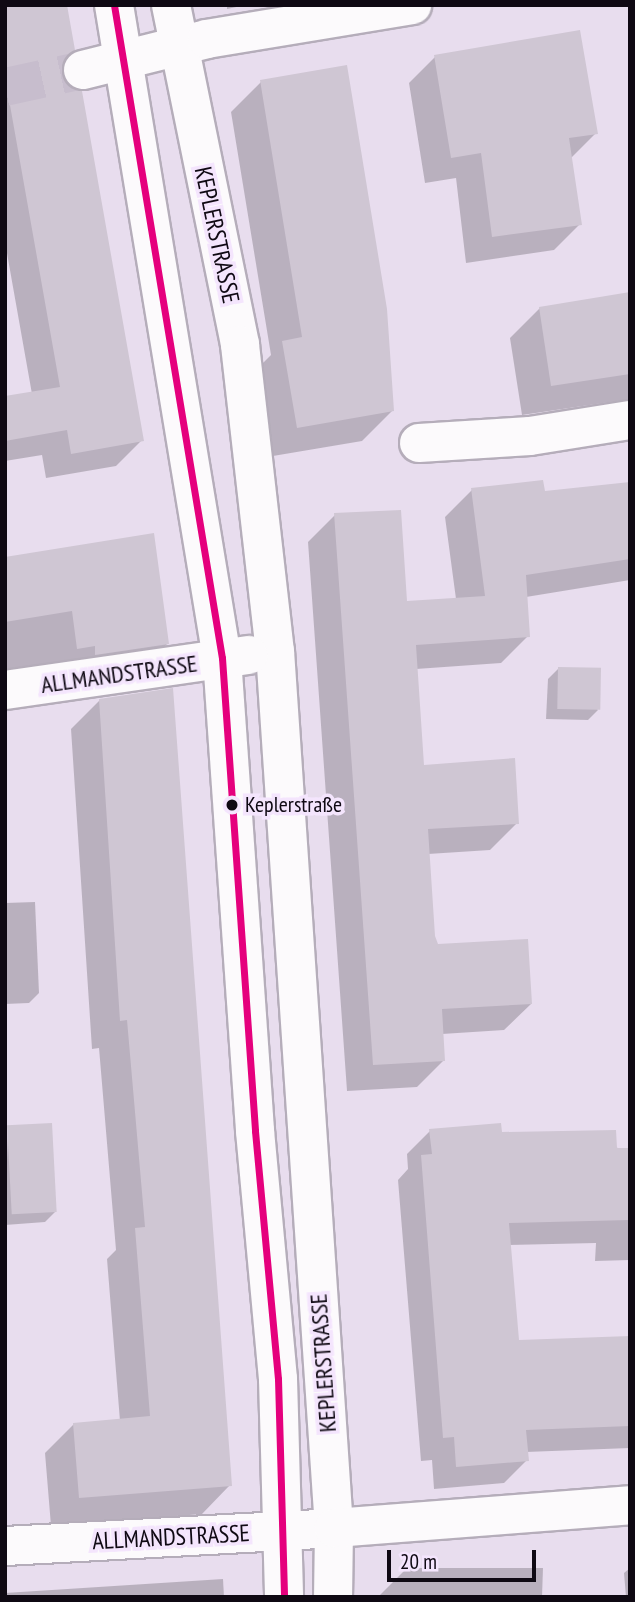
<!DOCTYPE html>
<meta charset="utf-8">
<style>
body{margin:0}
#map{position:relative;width:635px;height:1602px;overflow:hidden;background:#e8ddee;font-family:"PT Sans Narrow",sans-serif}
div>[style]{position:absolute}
.shadow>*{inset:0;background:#0003}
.building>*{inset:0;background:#cfc6d3;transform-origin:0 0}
.minor-tunnel>*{height:38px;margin-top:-19px;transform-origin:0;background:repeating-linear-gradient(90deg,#c7bdcd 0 38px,transparent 0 57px)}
.roads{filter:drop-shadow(2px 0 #b5adba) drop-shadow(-2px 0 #b5adba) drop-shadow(0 2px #b5adba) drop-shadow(0 -2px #b5adba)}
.minor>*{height:38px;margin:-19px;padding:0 19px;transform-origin:19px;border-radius:19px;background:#fcfafc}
.bus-1>*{height:7px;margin:-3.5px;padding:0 3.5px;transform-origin:3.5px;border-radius:3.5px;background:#e5007d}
.dots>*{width:19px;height:19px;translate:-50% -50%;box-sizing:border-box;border:4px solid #f4e5fd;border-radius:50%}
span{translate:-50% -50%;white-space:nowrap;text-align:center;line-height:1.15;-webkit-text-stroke:7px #f4e5fd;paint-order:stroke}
.bus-label{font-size:22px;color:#0f0913}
.left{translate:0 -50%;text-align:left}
.street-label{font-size:24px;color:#0f0913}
.frame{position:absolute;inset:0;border:7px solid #0f0913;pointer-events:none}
.scale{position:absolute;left:387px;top:1550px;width:149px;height:32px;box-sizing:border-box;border:4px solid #0f0913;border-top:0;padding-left:9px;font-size:21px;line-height:24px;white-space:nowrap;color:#0f0913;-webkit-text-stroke:5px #f4e5fd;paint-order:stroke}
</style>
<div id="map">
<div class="shadow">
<i style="clip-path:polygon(5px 5px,61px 63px,142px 440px,116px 466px,46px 478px,42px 455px,5px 461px,5px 398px,32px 394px,5px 242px)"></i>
<i style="clip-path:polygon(227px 5px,246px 5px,227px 9px)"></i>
<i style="clip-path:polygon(435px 57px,596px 133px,570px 159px,580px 224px,554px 250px,466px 263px,456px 178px,425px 183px,409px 83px)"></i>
<i style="clip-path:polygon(261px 82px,392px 411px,362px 441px,267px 457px,253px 373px,271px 355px,231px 112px)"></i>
<i style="clip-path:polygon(630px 294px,630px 399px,522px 415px,510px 338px,540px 308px)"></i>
<i style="clip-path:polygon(630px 483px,630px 580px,526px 597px,528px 636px,501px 663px,416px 669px,422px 767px,517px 823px,490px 850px,428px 854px,433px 937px,437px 946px,531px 1004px,504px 1030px,442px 1034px,444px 1060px,417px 1087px,347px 1091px,308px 542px,335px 515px,405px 603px,456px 599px,445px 517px,472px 490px,543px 493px)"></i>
<i style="clip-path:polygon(5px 560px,167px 644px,145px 666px,5px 675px)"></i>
<i style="clip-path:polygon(558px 669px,598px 710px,588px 720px,546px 719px,548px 679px)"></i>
<i style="clip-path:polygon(100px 700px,230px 1485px,202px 1514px,51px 1526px,45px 1453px,74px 1424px,120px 1421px,107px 1259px,116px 1250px,99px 1048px,92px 1049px,71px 729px)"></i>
<i style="clip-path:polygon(35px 902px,39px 993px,29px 1003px,5px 1004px,5px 903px)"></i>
<i style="clip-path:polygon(8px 1127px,56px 1211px,45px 1222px,5px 1225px)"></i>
<i style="clip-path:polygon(430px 1131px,630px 1149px,630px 1260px,595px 1261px,596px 1243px,509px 1245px,518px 1342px,630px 1338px,630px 1448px,526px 1452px,527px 1460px,504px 1483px,434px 1489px,432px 1460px,421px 1461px,398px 1180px,408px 1169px,407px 1154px)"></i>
<i style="clip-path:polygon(407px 1568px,543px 1568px,542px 1597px,378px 1597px)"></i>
<i style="clip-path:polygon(630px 1568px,630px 1597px,626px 1597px,624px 1573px)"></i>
<i style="clip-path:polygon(223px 1579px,224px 1597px,5px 1597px,5px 1593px)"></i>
</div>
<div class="building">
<i style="clip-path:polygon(5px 5px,67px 5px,75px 50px,62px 63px,62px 75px,68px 86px,82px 91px,144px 441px,71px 454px,67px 430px,5px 441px,5px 396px,60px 387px,5px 77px)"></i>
<i style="clip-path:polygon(580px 30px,598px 134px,569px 138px,582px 225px,492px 237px,481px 153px,451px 158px,434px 55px)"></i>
<i style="clip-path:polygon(347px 65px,387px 309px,394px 411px,297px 428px,282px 341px,302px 337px,260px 80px)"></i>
<i style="clip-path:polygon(630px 292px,630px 374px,551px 386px,539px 307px)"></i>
<i style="clip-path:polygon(543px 480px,545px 491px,630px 482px,630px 559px,526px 575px,530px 637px,416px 645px,424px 765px,515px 758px,519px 824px,428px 829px,435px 936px,438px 944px,528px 939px,532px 1004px,442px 1009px,445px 1061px,373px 1065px,334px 513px,401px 510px,407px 601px,485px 596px,471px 488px)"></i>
<i style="clip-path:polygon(154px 533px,169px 644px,95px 655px,95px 646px,77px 649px,72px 611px,5px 622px,5px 557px)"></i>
<i style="left:558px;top:667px;width:43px;height:42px;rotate:1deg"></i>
<i style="clip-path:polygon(173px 688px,232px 1486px,79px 1498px,73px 1423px,150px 1416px,135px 1228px,145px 1227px,127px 1020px,120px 1021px,99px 699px)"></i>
<i style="left:52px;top:1123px;width:89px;height:45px;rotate:87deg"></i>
<i style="clip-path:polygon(501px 1123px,502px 1132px,616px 1130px,617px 1148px,630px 1148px,630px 1220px,509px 1223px,519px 1340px,630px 1336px,630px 1426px,526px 1430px,529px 1461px,456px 1467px,454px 1437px,443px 1438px,421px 1155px,432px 1154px,429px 1129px)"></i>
</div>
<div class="minor-tunnel">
<i style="left:5px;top:87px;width:80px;rotate:-12.3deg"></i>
</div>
<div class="roads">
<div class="minor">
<i style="left:114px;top:5px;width:662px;rotate:80.61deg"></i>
<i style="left:222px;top:658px;width:474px;rotate:86deg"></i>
<i style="left:255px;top:1131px;width:249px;rotate:84.7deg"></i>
<i style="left:278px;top:1379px;width:218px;rotate:88.4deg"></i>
<i style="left:171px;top:5px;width:347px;rotate:78.5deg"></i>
<i style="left:240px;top:345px;width:308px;rotate:83.5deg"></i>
<i style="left:275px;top:651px;width:879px;rotate:86.15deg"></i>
<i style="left:334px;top:1528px;width:69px;rotate:90.8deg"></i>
<i style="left:83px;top:70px;width:128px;rotate:-14deg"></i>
<i style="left:207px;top:39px;width:208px;rotate:-9.4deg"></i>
<i style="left:419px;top:443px;width:111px;rotate:-3.6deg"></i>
<i style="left:530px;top:436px;width:101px;rotate:-9.1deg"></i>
<i style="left:5px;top:690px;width:246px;rotate:-8.2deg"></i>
<i style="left:5px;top:1546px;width:329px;rotate:-3.1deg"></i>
<i style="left:334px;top:1528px;width:297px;rotate:-4.4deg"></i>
</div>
</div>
<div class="bus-1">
<i style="left:114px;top:5px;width:662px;rotate:80.61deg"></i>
<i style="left:222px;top:658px;width:474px;rotate:86deg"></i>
<i style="left:255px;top:1131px;width:249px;rotate:84.7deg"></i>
<i style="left:278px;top:1379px;width:218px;rotate:88.4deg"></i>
</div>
<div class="dots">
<i style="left:232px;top:805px;background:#0f0913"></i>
</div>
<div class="bus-label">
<span class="left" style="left:245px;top:805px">Keplerstraße</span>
</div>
<div class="street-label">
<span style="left:217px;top:235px;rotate:78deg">KEPLERSTRASSE</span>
<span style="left:119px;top:674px;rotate:-8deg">ALLMANDSTRASSE</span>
<span style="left:323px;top:1363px;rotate:-94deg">KEPLERSTRASSE</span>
<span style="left:171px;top:1537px;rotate:-3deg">ALLMANDSTRASSE</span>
</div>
<div class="frame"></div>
<div class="scale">20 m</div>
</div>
